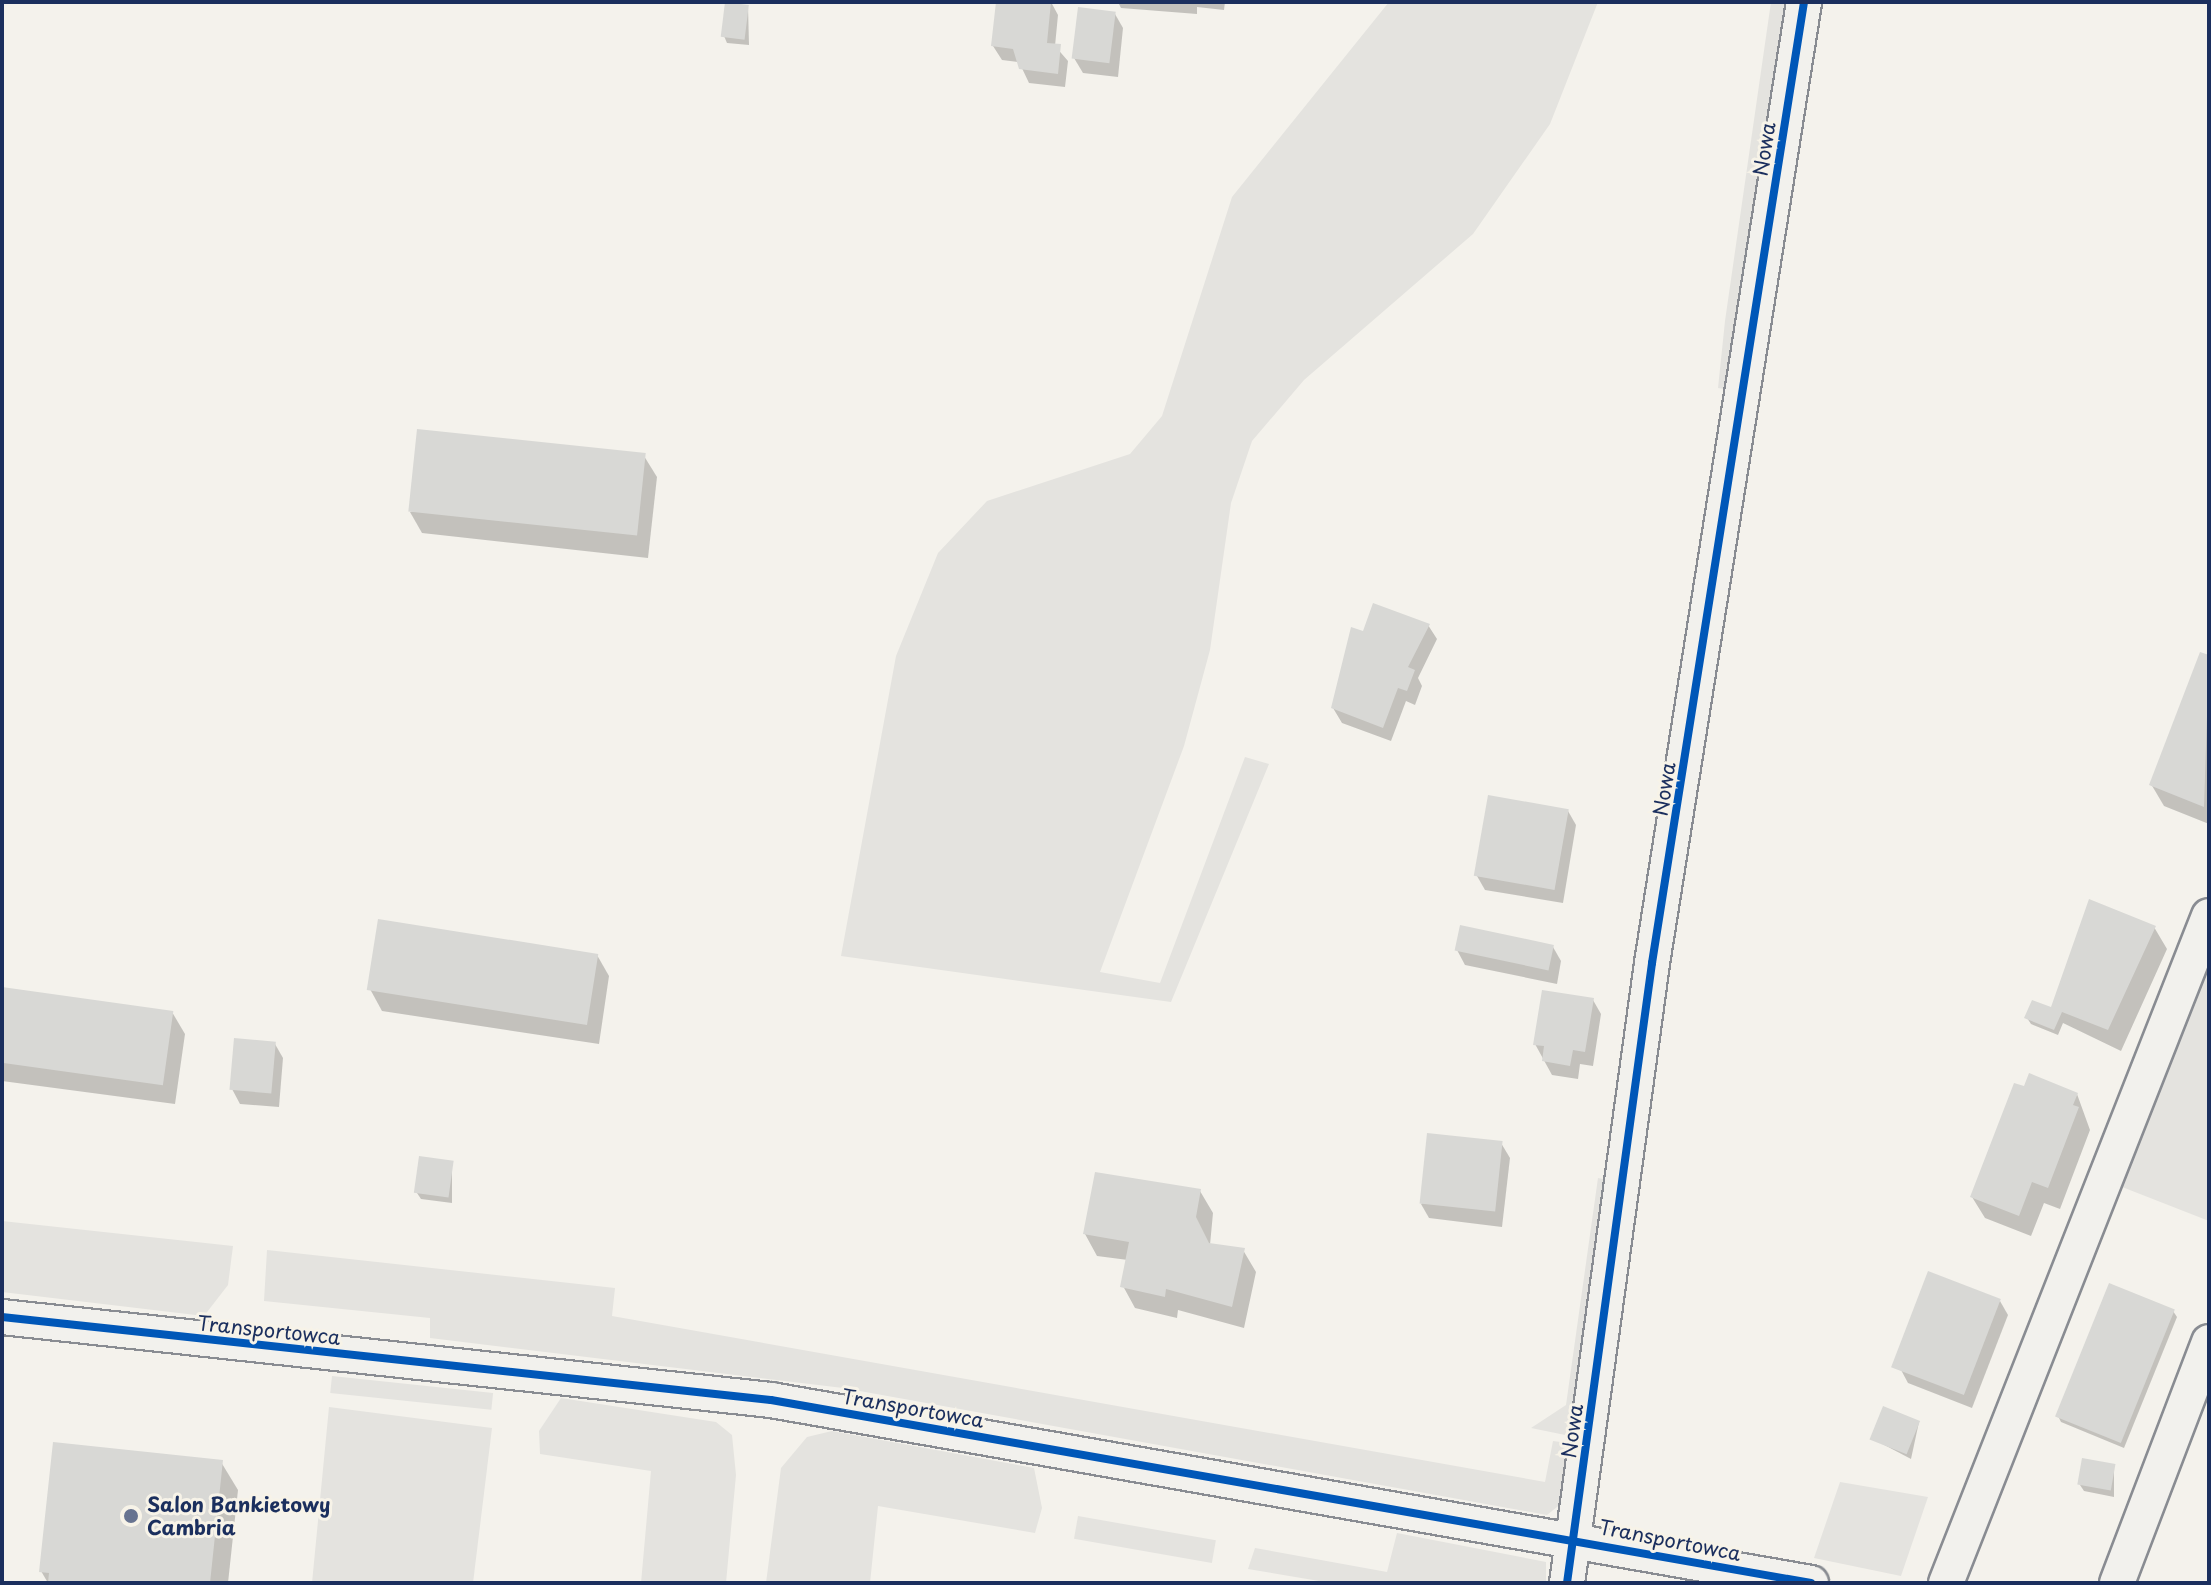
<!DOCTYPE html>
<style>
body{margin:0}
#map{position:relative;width:2211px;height:1585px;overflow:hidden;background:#f4f2ec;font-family:"Playpen Sans",sans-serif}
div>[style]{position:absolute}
.green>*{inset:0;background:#e4e3df;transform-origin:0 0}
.shadow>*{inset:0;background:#0003}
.building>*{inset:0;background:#d8d8d5;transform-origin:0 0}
.roads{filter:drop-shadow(2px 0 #898c92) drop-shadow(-2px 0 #898c92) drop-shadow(0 2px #898c92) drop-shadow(0 -2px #898c92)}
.street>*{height:34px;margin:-17px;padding:0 17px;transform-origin:17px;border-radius:17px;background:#f2f1ed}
.cycleway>*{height:8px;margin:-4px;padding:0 4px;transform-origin:4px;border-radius:4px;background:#0057b8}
.dots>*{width:22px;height:22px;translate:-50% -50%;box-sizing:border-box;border:4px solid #f7f3e8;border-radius:50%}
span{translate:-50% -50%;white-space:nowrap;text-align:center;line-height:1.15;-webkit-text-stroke:6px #f7f3e8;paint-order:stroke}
.street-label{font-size:20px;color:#1b2f5e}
.poi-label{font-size:20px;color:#1b2f5e;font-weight:700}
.left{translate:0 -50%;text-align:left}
.frame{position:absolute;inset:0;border:4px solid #1b2f5e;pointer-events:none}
</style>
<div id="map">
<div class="green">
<i style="clip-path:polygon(1389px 2px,1598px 2px,1550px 124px,1473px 234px,1304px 380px,1252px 441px,1231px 503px,1210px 650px,1184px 746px,1100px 972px,1160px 983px,1245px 757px,1269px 764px,1171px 1002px,841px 956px,896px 656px,938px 553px,987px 501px,1130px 454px,1162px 416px,1232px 197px)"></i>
<i style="clip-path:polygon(1771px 2px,1788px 2px,1730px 390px,1718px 388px,1725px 321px)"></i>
<i style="clip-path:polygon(2209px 953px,2209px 1221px,2117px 1185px)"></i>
<i style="clip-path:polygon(1598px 1178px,1612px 1181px,1575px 1437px,1531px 1428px,1566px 1405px)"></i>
<i style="clip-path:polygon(2px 1221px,233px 1246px,228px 1285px,204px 1316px,2px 1292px)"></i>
<i style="clip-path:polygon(267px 1250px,615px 1288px,612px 1316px,1545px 1482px,1553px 1441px,1575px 1444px,1567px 1499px,1547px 1515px,843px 1388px,430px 1338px,430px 1318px,264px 1301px)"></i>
<i style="left:332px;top:1376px;width:162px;height:17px;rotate:6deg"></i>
<i style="clip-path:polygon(561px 1398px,716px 1422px,732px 1435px,736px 1475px,726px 1583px,641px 1583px,651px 1471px,540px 1454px,539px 1431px)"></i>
<i style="clip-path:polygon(329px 1407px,492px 1428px,473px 1583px,312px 1583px)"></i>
<i style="clip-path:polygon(832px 1431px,1034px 1468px,1042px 1508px,1035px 1533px,878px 1506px,870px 1583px,766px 1583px,781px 1468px,807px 1437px)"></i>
<i style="clip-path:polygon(1840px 1482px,1928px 1497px,1901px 1576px,1814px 1558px)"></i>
<i style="left:1078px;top:1516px;width:140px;height:23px;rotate:10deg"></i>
<i style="clip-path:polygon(1397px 1533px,1546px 1562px,1546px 1583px,1331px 1583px,1248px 1569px,1255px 1548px,1387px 1572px)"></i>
</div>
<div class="shadow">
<i style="clip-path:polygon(991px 2px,1051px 2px,1058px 15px,1055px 46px,1068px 61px,1065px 87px,1029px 83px,1019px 62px,1002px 60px,993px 46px,998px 3px)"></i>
<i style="clip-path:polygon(1118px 2px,1225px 2px,1224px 10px,1197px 7px,1197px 14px,1121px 8px)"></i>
<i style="clip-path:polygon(748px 6px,749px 45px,727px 43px,724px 36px)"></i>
<i style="clip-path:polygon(1115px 14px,1123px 28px,1118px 77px,1083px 73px,1074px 58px)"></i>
<i style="clip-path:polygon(644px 456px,657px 477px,648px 558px,422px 533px,410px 512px)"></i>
<i style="clip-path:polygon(1428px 625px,1437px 639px,1418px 678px,1422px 686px,1415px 705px,1406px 701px,1391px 741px,1342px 723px,1333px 708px,1364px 633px)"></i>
<i style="clip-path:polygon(2202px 655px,2209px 657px,2209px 824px,2164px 806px,2151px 784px)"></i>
<i style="clip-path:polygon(1568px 811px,1576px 825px,1563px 903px,1485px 890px,1477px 876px)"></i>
<i style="clip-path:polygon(2154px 927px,2167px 949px,2121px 1051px,2063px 1023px,2058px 1035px,2031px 1024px,2027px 1018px,2056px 1012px)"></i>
<i style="clip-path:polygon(1553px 947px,1561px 961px,1557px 984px,1465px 965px,1457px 950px)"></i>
<i style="clip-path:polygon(597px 955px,609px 976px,599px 1044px,382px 1011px,370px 989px)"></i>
<i style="clip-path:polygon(2px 989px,172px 1012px,185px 1034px,175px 1104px,2px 1081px)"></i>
<i style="clip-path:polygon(1593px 1000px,1601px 1014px,1593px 1066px,1580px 1064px,1578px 1079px,1552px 1075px,1535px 1044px)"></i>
<i style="clip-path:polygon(275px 1044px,283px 1058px,279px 1107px,240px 1104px,232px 1089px)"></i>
<i style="clip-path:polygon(2077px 1094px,2090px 1130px,2060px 1209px,2044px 1203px,2031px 1236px,1985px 1218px,1972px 1197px)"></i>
<i style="clip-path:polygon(1501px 1143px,1510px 1158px,1502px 1227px,1429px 1218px,1421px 1204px)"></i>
<i style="clip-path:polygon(452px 1162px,452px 1203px,421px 1199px,417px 1193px)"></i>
<i style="clip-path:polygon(1200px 1191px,1213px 1213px,1210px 1245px,1243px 1250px,1256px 1272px,1244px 1328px,1178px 1310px,1177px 1318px,1135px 1308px,1123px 1286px,1128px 1260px,1097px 1256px,1085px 1234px)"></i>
<i style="clip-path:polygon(2000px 1301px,2008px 1315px,1972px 1408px,1908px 1383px,1900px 1368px)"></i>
<i style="clip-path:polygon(2173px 1311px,2177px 1317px,2124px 1448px,2061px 1422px,2058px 1416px)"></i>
<i style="clip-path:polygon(1919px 1422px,1911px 1459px,1873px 1439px)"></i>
<i style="clip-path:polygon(221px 1462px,238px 1490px,228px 1583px,48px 1583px,41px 1571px)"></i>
<i style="clip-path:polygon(2114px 1466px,2114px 1497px,2084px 1491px,2080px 1485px)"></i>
</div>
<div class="building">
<i style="left:725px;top:2px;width:24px;height:35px;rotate:7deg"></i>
<i style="clip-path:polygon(996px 2px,1051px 2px,1047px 43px,1061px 44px,1058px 74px,1019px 69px,1013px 49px,991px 46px)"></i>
<i style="left:1078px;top:7px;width:38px;height:52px;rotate:7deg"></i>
<i style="left:417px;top:429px;width:230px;height:83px;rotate:6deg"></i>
<i style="clip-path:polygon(1373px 603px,1430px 624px,1408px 667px,1415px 670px,1407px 691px,1398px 688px,1383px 728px,1331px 708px,1351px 627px,1363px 631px)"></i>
<i style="clip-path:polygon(2200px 652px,2209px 655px,2204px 807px,2149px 785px)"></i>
<i style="left:1488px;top:795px;width:82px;height:82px;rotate:10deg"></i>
<i style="clip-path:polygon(2089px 899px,2156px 926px,2108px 1030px,2062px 1012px,2054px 1030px,2024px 1018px,2032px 1000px,2051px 1007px)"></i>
<i style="left:378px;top:919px;width:223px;height:72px;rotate:9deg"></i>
<i style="left:1460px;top:925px;width:96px;height:26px;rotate:12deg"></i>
<i style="left:2px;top:987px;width:173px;height:75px;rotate:8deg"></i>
<i style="clip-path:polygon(1542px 990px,1594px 998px,1585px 1052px,1573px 1050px,1570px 1066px,1542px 1061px,1544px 1046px,1533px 1045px)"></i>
<i style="left:234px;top:1038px;width:42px;height:52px;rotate:5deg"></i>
<i style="clip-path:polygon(2029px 1073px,2078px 1093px,2073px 1105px,2079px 1107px,2048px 1188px,2032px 1182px,2019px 1216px,1970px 1197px,2014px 1083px,2024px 1086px)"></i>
<i style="left:1427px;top:1133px;width:76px;height:71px;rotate:6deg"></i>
<i style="left:419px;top:1156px;width:35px;height:37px;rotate:8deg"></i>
<i style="clip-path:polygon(1095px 1172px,1201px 1189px,1196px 1217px,1209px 1243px,1245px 1248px,1232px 1307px,1166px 1289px,1165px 1297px,1120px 1287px,1129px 1242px,1083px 1234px)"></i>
<i style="left:1928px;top:1271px;width:78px;height:103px;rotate:21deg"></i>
<i style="left:2109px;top:1283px;width:71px;height:144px;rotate:22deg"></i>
<i style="left:1883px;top:1406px;width:40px;height:36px;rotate:22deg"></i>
<i style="clip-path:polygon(53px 1442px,223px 1460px,210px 1583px,48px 1583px,49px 1573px,39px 1572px)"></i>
<i style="left:2082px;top:1458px;width:34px;height:27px;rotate:10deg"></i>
</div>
<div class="roads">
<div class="street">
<i style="left:2px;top:1317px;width:773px;rotate:6.16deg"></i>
<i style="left:771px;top:1400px;width:1056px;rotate:9.98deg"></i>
<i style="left:1567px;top:1583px;width:626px;rotate:-82.19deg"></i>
<i style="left:1652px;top:963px;width:973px;rotate:-81.01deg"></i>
<i style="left:1946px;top:1583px;width:717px;rotate:-68.48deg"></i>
<i style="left:2117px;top:1583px;width:258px;rotate:-69.1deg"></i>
</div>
</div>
<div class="cycleway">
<i style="left:2px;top:1317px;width:773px;rotate:6.16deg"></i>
<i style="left:771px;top:1400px;width:1056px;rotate:9.98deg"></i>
<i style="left:1567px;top:1583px;width:626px;rotate:-82.19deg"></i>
<i style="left:1652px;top:963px;width:973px;rotate:-81.01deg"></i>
</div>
<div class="dots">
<i style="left:131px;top:1516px;background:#677390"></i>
</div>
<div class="street-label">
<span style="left:1764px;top:149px;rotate:-81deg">Nowa</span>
<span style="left:1664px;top:789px;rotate:-81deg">Nowa</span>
<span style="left:269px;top:1330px;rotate:6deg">Transportowca</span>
<span style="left:913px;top:1408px;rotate:10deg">Transportowca</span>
<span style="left:1572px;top:1431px;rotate:-82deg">Nowa</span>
<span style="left:1670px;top:1540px;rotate:11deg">Transportowca</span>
</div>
<div class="poi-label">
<span class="left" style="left:147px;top:1516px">Salon Bankietowy<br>Cambria</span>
</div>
<div class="frame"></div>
</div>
